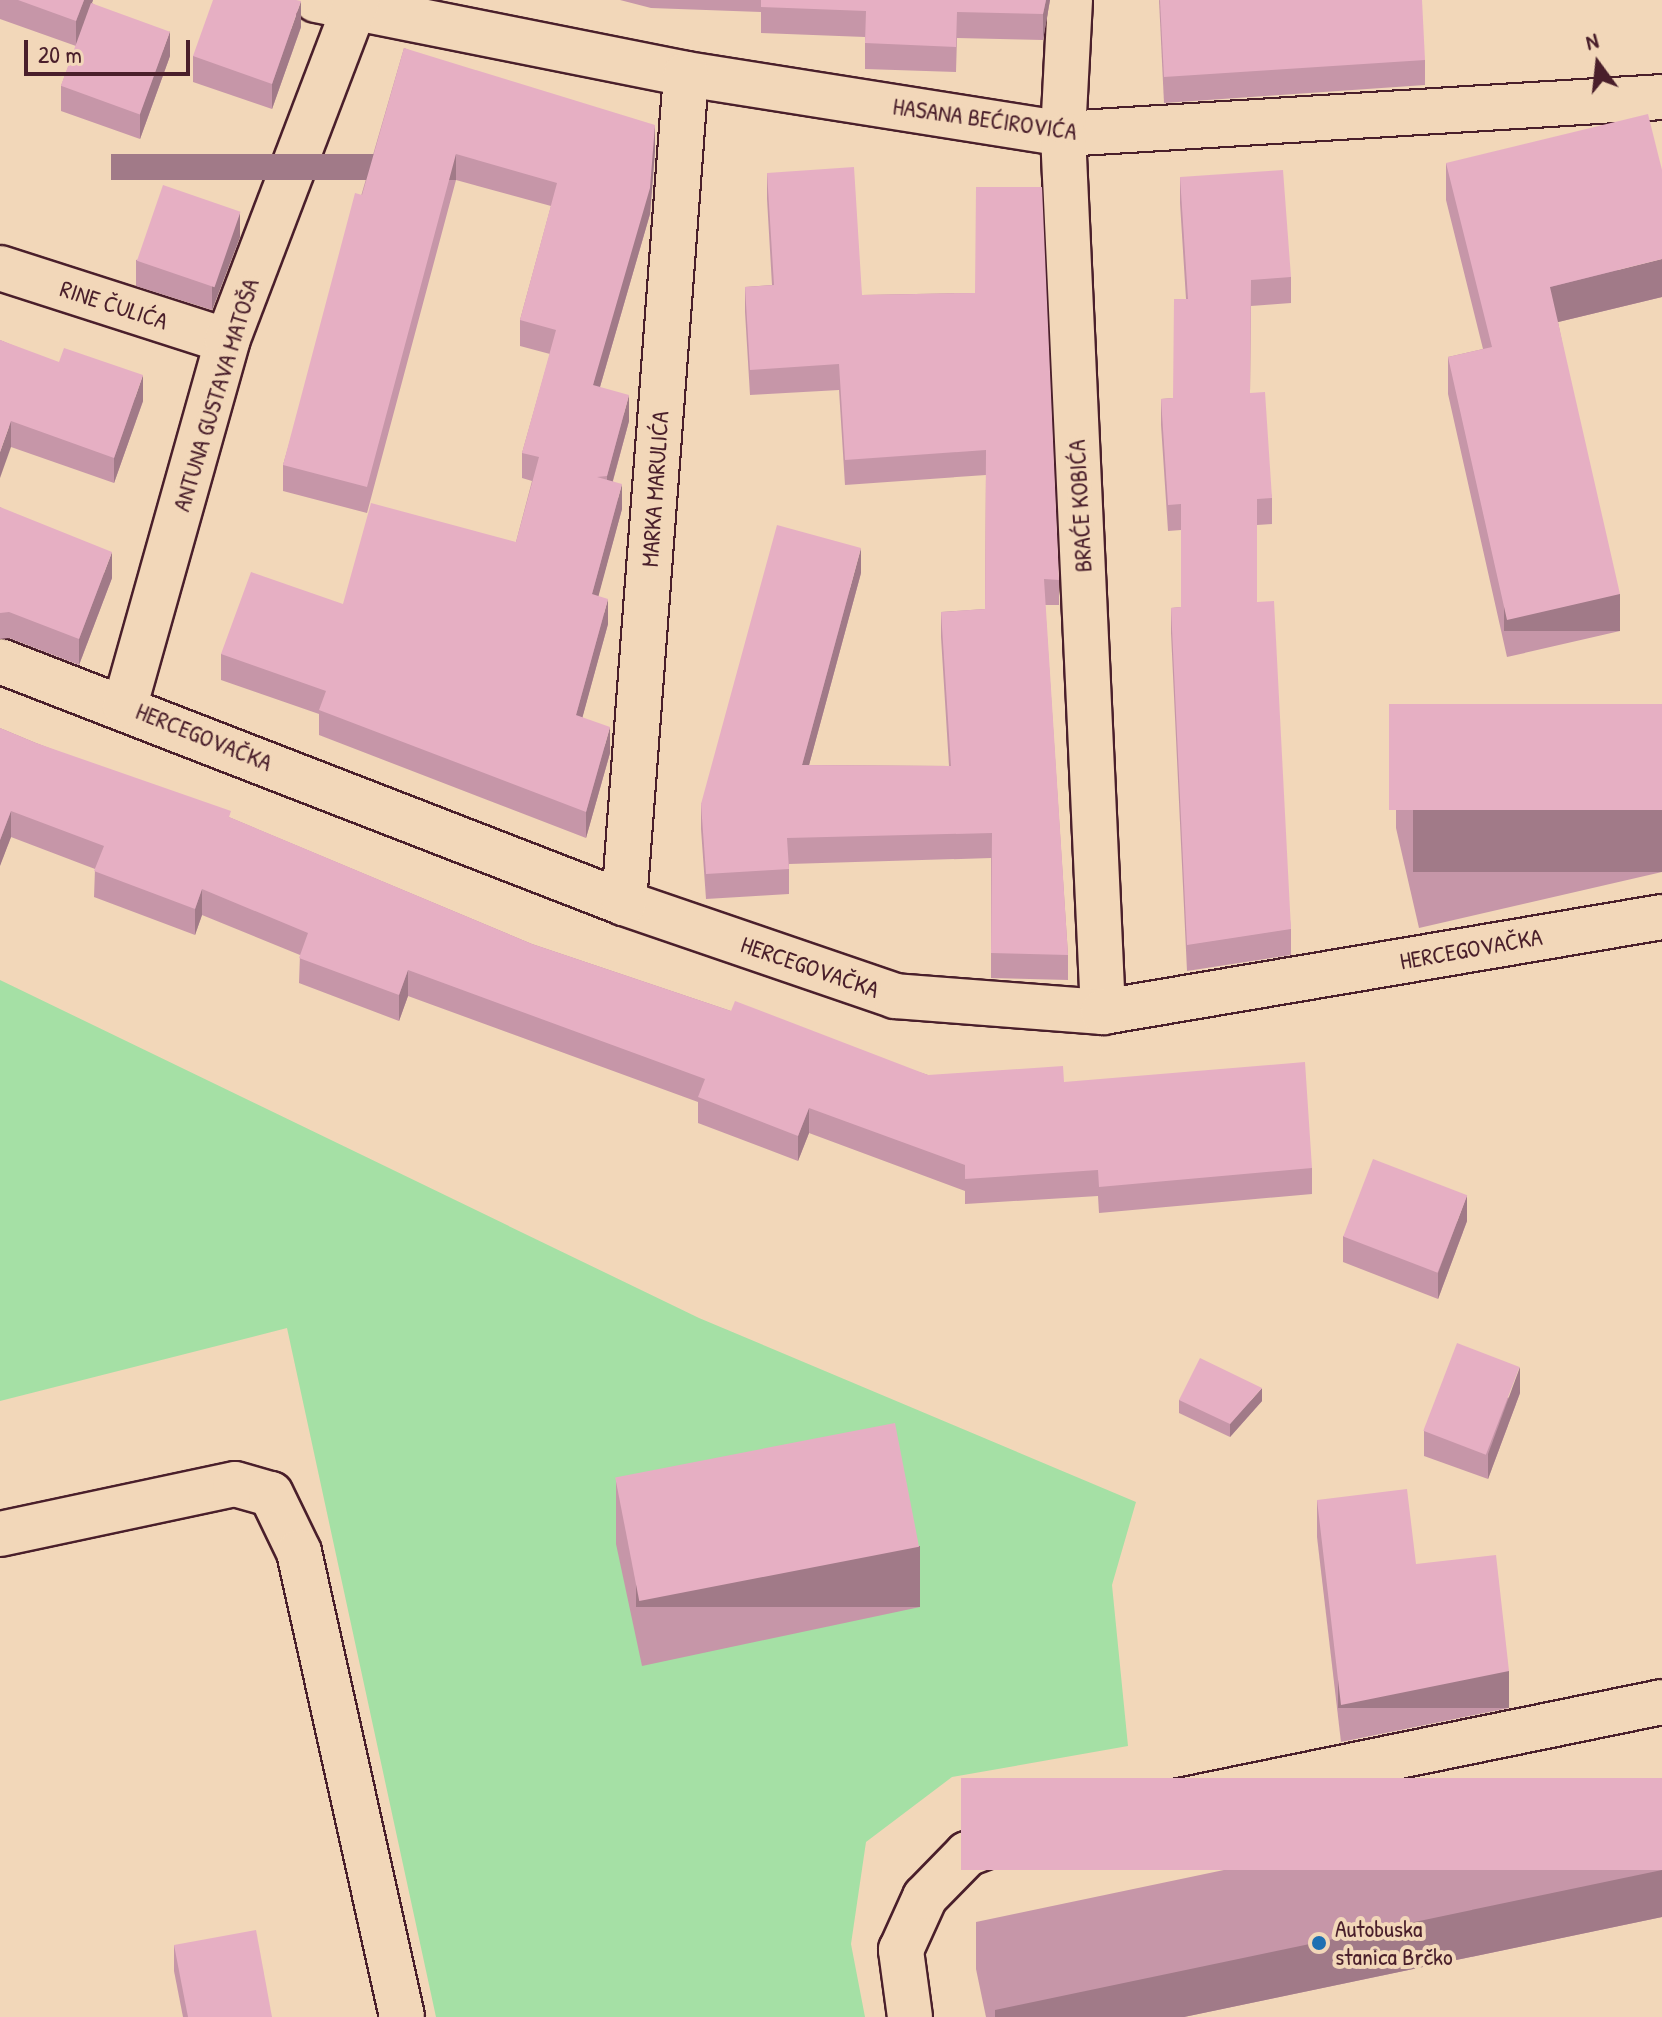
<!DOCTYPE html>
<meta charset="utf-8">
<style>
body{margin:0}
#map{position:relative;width:1662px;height:2017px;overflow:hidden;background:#f2d7b9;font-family:"Patrick Hand",sans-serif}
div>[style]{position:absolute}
.green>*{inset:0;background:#a5e0a5}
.roads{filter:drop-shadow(2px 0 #4a1f2b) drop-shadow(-2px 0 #4a1f2b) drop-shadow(0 2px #4a1f2b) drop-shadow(0 -2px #4a1f2b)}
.minor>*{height:44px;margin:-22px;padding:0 22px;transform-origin:22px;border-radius:22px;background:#f2d7b9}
.wall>*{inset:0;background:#c696a8}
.shaded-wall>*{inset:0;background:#a17a88;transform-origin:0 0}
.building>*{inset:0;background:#e6afc3;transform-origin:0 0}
.dots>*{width:22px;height:22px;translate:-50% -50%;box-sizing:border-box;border:4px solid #f2d7b9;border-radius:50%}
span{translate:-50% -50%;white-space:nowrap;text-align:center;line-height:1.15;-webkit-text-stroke:8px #f2d7b9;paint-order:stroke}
.street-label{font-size:24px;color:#4a1f2b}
.poi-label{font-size:24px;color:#4a1f2b}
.left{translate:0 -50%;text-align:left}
.north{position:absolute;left:1558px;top:24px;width:80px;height:80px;-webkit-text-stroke:6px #f2d7b9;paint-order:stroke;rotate:345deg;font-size:22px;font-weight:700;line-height:32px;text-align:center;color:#4a1f2b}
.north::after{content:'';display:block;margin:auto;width:28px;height:36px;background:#4a1f2b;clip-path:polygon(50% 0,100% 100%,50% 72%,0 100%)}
.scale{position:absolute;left:24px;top:40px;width:166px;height:36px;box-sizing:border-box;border:4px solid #4a1f2b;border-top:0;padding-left:10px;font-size:24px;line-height:28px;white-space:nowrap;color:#4a1f2b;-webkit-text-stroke:6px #f2d7b9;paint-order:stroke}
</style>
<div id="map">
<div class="green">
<i style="clip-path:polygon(0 980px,699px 1318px,1136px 1502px,1112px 1585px,1128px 1746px,952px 1777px,866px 1842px,851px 1944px,865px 2017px,436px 2017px,287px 1328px,0 1401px)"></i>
</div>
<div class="roads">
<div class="minor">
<i style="left:316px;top:0;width:377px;rotate:11.3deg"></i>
<i style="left:686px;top:74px;width:382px;rotate:9deg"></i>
<i style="left:1063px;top:134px;width:600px;rotate:-3.53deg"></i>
<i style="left:1070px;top:0;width:134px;rotate:93deg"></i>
<i style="left:1063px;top:134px;width:879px;rotate:87.39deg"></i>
<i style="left:0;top:268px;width:238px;rotate:17.8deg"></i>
<i style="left:0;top:661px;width:669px;rotate:21.2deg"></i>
<i style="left:624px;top:903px;width:287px;rotate:18.9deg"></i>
<i style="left:895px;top:996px;width:209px;rotate:4.4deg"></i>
<i style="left:1103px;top:1012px;width:567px;rotate:-9.65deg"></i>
<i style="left:125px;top:705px;width:378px;rotate:-74.3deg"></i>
<i style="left:227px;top:341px;width:365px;rotate:-69.1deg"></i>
<i style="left:624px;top:903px;width:831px;rotate:-85.72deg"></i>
<i style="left:0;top:1534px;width:240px;rotate:-12deg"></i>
<i style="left:235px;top:1484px;width:37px;rotate:16deg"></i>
<i style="left:271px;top:1494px;width:64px;rotate:64.2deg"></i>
<i style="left:299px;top:1552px;width:476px;rotate:77.5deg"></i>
<i style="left:910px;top:2017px;width:68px;rotate:-97.7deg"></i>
<i style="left:901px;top:1950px;width:58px;rotate:-65.6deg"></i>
<i style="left:925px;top:1897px;width:60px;rotate:-45.7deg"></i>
<i style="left:967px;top:1854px;width:56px;rotate:-21deg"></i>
<i style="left:1019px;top:1834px;width:656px;rotate:-11.6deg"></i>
</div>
</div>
<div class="wall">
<i style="clip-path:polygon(0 0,93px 0,92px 3px,170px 56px,140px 139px,61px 111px,61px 86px,76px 46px,0 19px)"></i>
<i style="clip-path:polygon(620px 0,1050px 0,1043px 40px,957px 38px,956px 72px,865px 69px,865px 37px,761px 33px,761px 12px,651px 8px)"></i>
<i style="clip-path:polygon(1159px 0,1425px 60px,1425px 85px,1164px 103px)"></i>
<i style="clip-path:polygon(301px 27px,272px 109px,193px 82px,193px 56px)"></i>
<i style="clip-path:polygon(404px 48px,655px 151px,650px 214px,600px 387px,629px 421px,613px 481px,622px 509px,598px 596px,608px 624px,582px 718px,610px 753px,586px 838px,319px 735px,319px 714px,221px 680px,221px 654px,343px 604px,516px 542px,532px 481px,522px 478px,522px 453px,550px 354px,520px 346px,520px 320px,551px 206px,456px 180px,367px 513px,283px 491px,283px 465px)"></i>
<i style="clip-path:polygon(1446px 163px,1662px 297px,1558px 322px,1620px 631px,1507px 657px,1448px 394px,1448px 357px,1483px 349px,1446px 200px)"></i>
<i style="clip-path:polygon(767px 173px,862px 295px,975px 293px,1059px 580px,1059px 605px,1045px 605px,1068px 955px,1068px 980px,991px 978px,991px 858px,789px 864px,789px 894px,706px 899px,701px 829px,701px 804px,861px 573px,809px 765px,949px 766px,941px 637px,941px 612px,985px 609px,986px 475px,845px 485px,839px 390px,750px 395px,745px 312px,745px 287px,772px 285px,767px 199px)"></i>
<i style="clip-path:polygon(1180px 177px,1291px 277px,1291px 303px,1251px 306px,1250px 393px,1272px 498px,1272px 524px,1257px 525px,1257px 602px,1291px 929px,1291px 955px,1187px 971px,1171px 633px,1171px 608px,1181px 607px,1181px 530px,1168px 531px,1161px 425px,1161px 399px,1173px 398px,1186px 299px,1180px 203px)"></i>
<i style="clip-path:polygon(240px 237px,212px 310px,136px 286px,136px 260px)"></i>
<i style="clip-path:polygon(0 340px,143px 401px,114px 483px,11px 447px)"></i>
<i style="clip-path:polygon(0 507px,112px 578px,79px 665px,9px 638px,0 639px)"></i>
<i style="clip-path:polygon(1662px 704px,1662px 872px,1419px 928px,1396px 828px,1396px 766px)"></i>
<i style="clip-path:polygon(0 728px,36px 743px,231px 818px,532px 944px,731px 1011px,928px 1075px,1064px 1082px,1312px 1168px,1312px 1194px,1099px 1213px,1098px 1196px,965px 1204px,965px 1191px,809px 1133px,798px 1161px,698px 1123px,698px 1102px,408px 996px,399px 1021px,299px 983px,300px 955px,202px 915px,195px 935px,94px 897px,95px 869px,11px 837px,0 865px)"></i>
<i style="clip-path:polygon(1467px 1221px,1438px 1299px,1343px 1262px,1343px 1236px)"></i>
<i style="clip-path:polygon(1520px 1393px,1488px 1479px,1424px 1456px,1424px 1431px)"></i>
<i style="clip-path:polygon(1179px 1400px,1262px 1401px,1230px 1437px,1179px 1413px)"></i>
<i style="clip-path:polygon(616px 1482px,920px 1607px,642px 1666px,616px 1544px)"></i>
<i style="clip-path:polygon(1317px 1500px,1509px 1708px,1341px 1742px,1317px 1537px)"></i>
<i style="clip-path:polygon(1662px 1778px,1662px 1917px,1184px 2017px,986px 2017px,976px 1969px,976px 1922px)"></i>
<i style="clip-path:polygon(174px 1945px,272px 2017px,183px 2017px,174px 1971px)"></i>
</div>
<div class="shaded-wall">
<i style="clip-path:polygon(84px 0,93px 0,76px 46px,76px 21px)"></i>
<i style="clip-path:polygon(1046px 0,1050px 0,1043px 40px,1043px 14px)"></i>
<i style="clip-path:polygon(301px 1px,301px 27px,272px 109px,272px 84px)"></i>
<i style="clip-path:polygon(170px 31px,170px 56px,140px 139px,140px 113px)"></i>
<i style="clip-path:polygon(655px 125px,655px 151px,650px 214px,593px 411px,593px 385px)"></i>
<i style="left:456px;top:154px;width:26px;height:345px;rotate:90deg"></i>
<i style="clip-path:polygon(240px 212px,240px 237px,212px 310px,212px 284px)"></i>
<i style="clip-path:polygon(1662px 259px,1662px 297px,1550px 324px,1550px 287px)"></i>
<i style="clip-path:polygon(143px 375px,143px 401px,114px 483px,114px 458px)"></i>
<i style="clip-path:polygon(629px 395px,629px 421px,607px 502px,607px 476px)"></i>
<i style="clip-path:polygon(11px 421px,11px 447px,0 478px,0 452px)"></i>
<i style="clip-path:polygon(622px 484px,622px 509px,592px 620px,592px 594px)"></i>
<i style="clip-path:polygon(861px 548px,861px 573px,802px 791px,802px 765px)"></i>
<i style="clip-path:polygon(112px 552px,112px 578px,79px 665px,79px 639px)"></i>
<i style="left:1620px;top:594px;width:37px;height:116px;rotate:90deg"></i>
<i style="clip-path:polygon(608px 599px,608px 624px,576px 741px,576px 715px)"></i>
<i style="clip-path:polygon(610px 727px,610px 753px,586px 838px,586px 812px)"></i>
<i style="left:1662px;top:810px;width:62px;height:249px;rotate:90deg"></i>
<i style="clip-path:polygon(11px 811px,11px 837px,0 866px,0 840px)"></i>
<i style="clip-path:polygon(202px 889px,202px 915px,195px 935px,195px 909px)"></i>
<i style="clip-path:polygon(408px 970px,408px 996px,399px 1021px,399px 995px)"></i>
<i style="clip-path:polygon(809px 1108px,809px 1133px,798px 1161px,798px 1136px)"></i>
<i style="clip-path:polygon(1467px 1195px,1467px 1221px,1438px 1299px,1438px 1273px)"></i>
<i style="clip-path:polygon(1520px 1367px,1520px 1393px,1488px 1479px,1488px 1454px)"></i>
<i style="clip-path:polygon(1262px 1388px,1262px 1401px,1230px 1437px,1230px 1424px)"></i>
<i style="left:920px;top:1546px;width:61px;height:284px;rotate:90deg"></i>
<i style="left:1509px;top:1671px;width:37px;height:171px;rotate:90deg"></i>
<i style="clip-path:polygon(1662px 1870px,1662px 1917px,1184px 2017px,995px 2017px,995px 2010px)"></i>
</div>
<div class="building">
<i style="clip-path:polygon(18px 0,84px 0,76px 21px)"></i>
<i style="clip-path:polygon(213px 0,296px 0,301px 1px,272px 84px,193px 56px)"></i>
<i style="clip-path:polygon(761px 0,1046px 0,1043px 14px,957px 12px,956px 47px,865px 43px,866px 11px,761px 7px)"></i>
<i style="clip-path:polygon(1160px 0,1422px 0,1425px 60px,1164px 77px)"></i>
<i style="left:91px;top:3px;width:84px;height:88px;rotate:20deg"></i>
<i style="clip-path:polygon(404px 48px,655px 125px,650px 188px,593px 385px,629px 395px,607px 476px,597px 477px,622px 484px,592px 594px,608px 599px,576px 715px,610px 727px,586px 812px,319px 710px,326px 691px,221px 654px,251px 572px,343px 604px,371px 503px,516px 542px,539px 457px,522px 453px,556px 330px,520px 320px,557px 183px,456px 154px,367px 487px,283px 465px,355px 193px,362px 195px)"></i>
<i style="clip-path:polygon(1648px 114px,1662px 170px,1662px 259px,1550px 287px,1620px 594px,1507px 620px,1448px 357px,1492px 347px,1446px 163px)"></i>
<i style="clip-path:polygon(854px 167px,862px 295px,975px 293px,976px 187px,1042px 187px,1059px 580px,1044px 579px,1068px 955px,991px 953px,992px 833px,787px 838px,789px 869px,706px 874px,701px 804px,777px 525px,861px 548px,802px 765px,951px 766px,941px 612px,985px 609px,986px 450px,845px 460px,839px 364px,750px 370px,745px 287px,774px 285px,767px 173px)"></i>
<i style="clip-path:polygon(1283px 170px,1291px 277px,1251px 280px,1250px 393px,1265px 392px,1272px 498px,1257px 499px,1257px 602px,1274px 601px,1291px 929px,1187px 945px,1171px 608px,1181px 607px,1181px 504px,1168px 505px,1161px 399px,1173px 398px,1174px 299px,1188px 299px,1180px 177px)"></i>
<i style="left:163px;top:185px;width:82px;height:80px;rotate:19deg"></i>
<i style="clip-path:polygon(0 340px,59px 362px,64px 348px,143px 375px,114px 458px,11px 421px,0 452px)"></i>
<i style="clip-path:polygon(0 507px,112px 552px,79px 639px,9px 612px,0 613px)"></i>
<i style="left:1662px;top:704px;width:106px;height:273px;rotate:90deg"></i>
<i style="clip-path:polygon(0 728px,36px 743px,231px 811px,229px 817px,532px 944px,731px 1011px,735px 1001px,928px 1075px,1063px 1066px,1064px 1082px,1305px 1062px,1312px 1168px,1099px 1187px,1098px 1170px,965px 1179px,965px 1165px,809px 1108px,798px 1136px,698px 1097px,705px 1079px,408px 970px,399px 995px,299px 958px,308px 933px,202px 889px,195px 909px,94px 871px,104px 846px,11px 811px,0 840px)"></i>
<i style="left:1373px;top:1159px;width:101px;height:83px;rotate:21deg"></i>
<i style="left:1457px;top:1343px;width:67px;height:94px;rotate:21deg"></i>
<i style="clip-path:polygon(1200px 1358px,1262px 1388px,1230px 1424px,1179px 1400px)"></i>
<i style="left:895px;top:1423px;width:126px;height:285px;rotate:79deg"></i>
<i style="clip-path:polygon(1407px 1489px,1416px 1564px,1496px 1555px,1509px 1671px,1341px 1705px,1317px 1500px)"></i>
<i style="left:1662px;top:1778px;width:92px;height:701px;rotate:90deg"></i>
<i style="clip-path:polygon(256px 1930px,272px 2017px,188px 2017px,174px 1945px)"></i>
</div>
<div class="dots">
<i style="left:1319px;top:1943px;background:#1f6fb2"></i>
</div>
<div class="street-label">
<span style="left:985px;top:119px;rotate:8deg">HASANA BEĆIROVIĆA</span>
<span style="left:114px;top:305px;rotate:18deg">RINE ČULIĆA</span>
<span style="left:216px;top:395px;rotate:-73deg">ANTUNA GUSTAVA MATOŠA</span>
<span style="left:655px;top:489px;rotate:-86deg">MARKA MARULIĆA</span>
<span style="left:1080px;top:506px;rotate:-93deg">BRAĆE KOBIĆA</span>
<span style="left:204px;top:737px;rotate:22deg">HERCEGOVAČKA</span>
<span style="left:1471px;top:949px;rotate:-10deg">HERCEGOVAČKA</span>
<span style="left:810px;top:967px;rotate:19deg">HERCEGOVAČKA</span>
</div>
<div class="poi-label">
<span class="left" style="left:1335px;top:1943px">Autobuska<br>stanica Brčko</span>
</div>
<div class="north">N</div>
<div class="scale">20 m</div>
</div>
